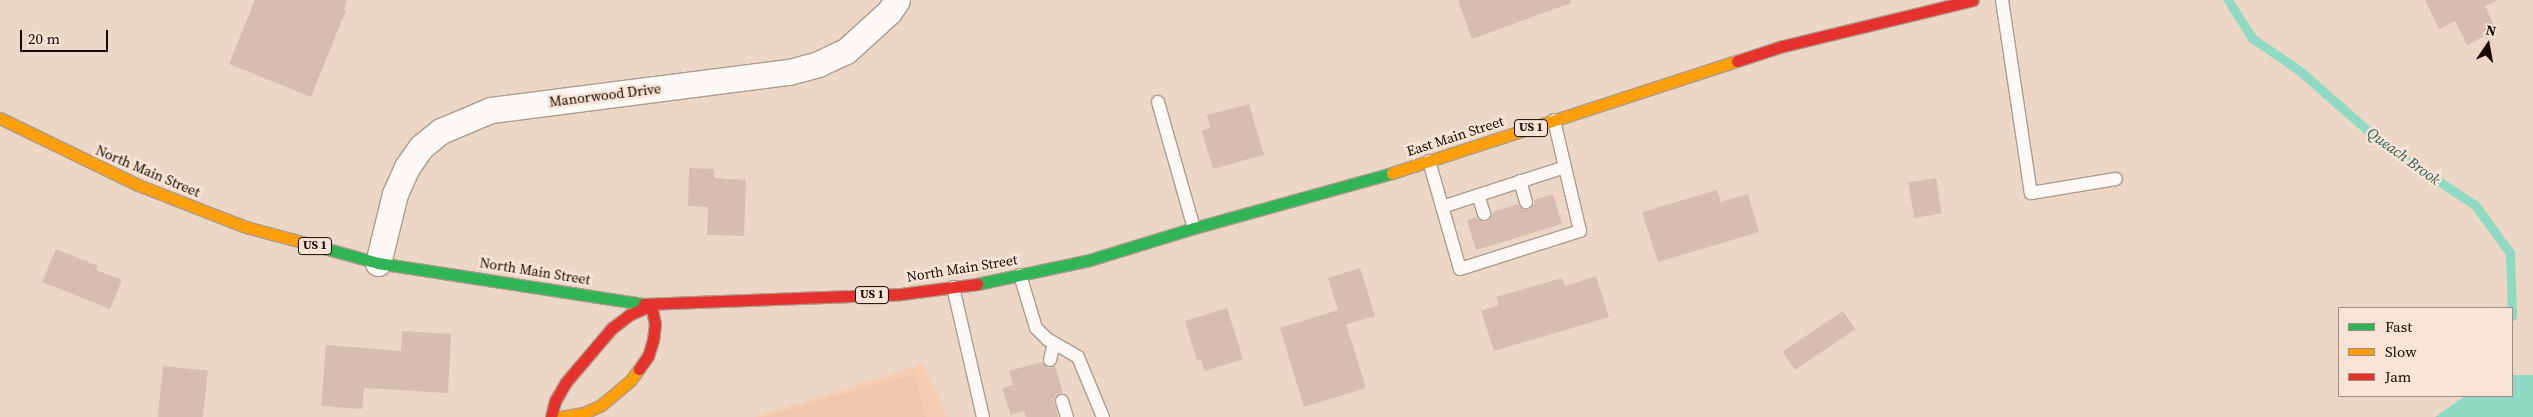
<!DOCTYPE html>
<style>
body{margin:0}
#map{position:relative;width:2533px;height:417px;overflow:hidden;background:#ecd6c6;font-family:"Source Serif 4",serif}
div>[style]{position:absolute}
.built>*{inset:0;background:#f6cdb0}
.green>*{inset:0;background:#eec7ac}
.water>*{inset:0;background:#8edac2}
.stream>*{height:9px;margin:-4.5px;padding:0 4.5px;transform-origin:4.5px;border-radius:4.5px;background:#8edac2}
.building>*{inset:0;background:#d8bcb1;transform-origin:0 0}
.roads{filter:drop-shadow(1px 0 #ad9b8d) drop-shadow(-1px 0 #ad9b8d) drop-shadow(0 1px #ad9b8d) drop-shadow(0 -1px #ad9b8d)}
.lane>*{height:12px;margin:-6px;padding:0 6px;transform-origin:6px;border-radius:6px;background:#fcf9f6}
.street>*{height:25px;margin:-12.5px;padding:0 12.5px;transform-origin:12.5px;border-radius:12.5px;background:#fcf9f6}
.fast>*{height:11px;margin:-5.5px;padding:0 5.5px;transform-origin:5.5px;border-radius:5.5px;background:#30b455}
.slow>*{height:11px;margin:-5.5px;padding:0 5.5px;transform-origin:5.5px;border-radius:5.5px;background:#ff9f0a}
.jam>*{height:11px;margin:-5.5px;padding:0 5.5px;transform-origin:5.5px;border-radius:5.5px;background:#e5322d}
span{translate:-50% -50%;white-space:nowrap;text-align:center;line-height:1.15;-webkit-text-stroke:5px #f9e4d6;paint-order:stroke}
.shield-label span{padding:1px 4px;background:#f9e4d6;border:1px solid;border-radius:4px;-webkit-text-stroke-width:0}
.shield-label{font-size:12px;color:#170700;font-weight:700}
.street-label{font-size:14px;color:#170700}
.water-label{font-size:15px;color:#2c5e52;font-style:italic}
.legend{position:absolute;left:2338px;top:307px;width:175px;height:90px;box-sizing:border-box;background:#f9e4d6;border:1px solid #9f8c80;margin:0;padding:6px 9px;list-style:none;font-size:15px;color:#170700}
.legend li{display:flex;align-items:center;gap:10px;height:25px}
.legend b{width:25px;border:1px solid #9f8c80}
.north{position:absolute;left:2463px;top:20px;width:50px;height:50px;-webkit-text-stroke:4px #f9e4d6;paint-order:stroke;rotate:12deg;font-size:14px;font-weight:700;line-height:20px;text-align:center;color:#170700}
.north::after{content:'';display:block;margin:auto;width:18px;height:22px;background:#170700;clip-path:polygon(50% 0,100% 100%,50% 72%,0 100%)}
.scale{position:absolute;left:20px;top:30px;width:88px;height:22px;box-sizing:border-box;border:2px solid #170700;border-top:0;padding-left:6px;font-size:15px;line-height:18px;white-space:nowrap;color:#170700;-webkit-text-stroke:4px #f9e4d6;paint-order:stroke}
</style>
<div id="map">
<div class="built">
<i style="clip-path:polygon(923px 364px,947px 417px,755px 417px)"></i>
</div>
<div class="green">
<i style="clip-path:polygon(914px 374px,926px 417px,763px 417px)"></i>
</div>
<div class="water">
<i style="clip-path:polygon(2512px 375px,2533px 375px,2533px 417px,2435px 417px,2465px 396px,2512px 396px)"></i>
</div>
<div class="stream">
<i style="left:2228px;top:0;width:45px;rotate:57.7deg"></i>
<i style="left:2252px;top:38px;width:58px;rotate:34.5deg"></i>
<i style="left:2300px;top:71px;width:117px;rotate:41.2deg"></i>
<i style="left:2388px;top:148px;width:104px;rotate:33.2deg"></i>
<i style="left:2475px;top:205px;width:59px;rotate:53.9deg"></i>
<i style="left:2510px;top:253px;width:63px;rotate:88.2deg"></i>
</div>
<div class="building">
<i style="clip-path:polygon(255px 0,347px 0,344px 9px,346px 10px,311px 97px,229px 64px)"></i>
<i style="clip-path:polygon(1458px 0,1570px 0,1571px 3px,1472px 39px)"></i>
<i style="clip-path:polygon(2425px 0,2498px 0,2485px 6px,2496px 30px,2467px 45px,2455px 21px,2439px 29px)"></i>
<i style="clip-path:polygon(1249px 104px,1264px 155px,1213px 169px,1202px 131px,1210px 128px,1207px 115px)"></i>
<i style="clip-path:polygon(689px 168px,714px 169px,714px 178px,746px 180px,744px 236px,707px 235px,708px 207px,688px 206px)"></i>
<i style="left:1936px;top:178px;width:36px;height:28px;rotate:81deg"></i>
<i style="clip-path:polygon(1717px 190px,1721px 202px,1748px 194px,1759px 232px,1658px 262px,1642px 212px)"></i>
<i style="clip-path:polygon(1553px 194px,1562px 224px,1476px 250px,1467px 220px,1476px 217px,1479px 220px,1486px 222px,1490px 219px,1492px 212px,1518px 204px,1524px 210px,1529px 210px,1534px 204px,1534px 200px)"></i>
<i style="clip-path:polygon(56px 249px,98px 266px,96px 270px,122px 280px,110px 309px,42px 282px)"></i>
<i style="clip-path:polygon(1360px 268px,1375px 316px,1346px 324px,1366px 388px,1304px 407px,1280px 328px,1338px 310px,1328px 278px)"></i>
<i style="clip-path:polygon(1596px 276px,1609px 317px,1494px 351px,1481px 311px,1499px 305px,1496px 297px,1562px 278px,1565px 286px)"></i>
<i style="clip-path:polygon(1227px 308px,1243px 359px,1205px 371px,1201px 360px,1197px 361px,1185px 321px)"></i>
<i style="left:1843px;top:311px;width:22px;height:73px;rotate:56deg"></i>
<i style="clip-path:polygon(402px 331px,451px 334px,448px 393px,364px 388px,362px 409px,321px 406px,326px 345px,401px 351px)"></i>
<i style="clip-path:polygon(1042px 362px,1048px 368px,1055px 366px,1063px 393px,1056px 395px,1054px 400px,1058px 417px,1026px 417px,1024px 411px,1011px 415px,1002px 388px,1013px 385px,1009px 371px)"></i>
<i style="left:163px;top:366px;width:45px;height:51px;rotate:6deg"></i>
</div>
<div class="roads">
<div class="lane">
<i style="left:2002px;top:0;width:195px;rotate:81.5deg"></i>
<i style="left:2031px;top:193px;width:86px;rotate:-9.4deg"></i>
<i style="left:1158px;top:102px;width:131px;rotate:74.1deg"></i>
<i style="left:1429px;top:161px;width:112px;rotate:74deg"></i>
<i style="left:1460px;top:269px;width:126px;rotate:-17.6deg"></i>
<i style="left:1580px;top:231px;width:114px;rotate:-103.2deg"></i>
<i style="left:1520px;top:181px;width:22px;rotate:74deg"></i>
<i style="left:1478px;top:195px;width:20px;rotate:72deg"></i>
<i style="left:1442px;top:207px;width:129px;rotate:-18deg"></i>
<i style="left:1020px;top:275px;width:55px;rotate:73.2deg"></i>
<i style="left:1036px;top:328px;width:16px;rotate:45deg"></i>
<i style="left:1047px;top:339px;width:36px;rotate:30deg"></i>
<i style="left:1078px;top:357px;width:65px;rotate:67.4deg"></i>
<i style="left:953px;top:287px;width:133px;rotate:77deg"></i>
<i style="left:1050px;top:360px;width:17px;rotate:-77deg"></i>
<i style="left:1062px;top:401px;width:17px;rotate:73deg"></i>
</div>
<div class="street">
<i style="left:378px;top:263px;width:71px;rotate:-76.2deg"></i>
<i style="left:395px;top:194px;width:30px;rotate:-66deg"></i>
<i style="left:407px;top:167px;width:24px;rotate:-55deg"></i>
<i style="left:421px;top:147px;width:26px;rotate:-39deg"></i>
<i style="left:441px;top:131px;width:54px;rotate:-22.8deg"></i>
<i style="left:491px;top:110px;width:300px;rotate:-7.3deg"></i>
<i style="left:789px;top:72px;width:30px;rotate:-15deg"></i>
<i style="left:818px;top:64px;width:31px;rotate:-25deg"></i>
<i style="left:846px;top:51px;width:58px;rotate:-42.2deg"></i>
<i style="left:889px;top:12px;width:14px;rotate:-56deg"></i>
</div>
<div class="fast">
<i style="left:302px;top:242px;width:79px;rotate:15.4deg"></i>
<i style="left:378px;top:263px;width:269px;rotate:8.8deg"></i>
<i style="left:977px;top:284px;width:116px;rotate:-12deg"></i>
<i style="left:1090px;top:260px;width:109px;rotate:-17.1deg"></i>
<i style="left:1194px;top:228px;width:205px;rotate:-15.5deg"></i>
</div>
<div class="slow">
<i style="left:0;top:118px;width:153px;rotate:25.9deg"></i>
<i style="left:138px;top:185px;width:116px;rotate:21.3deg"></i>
<i style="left:246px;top:227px;width:58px;rotate:15deg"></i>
<i style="left:1392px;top:173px;width:363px;rotate:-18deg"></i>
<i style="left:561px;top:417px;width:23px;rotate:-10deg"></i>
<i style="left:584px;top:413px;width:17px;rotate:-24deg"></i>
<i style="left:600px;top:406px;width:39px;rotate:-40deg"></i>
<i style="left:630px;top:381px;width:15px;rotate:-53deg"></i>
</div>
<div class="jam">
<i style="left:1737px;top:61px;width:48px;rotate:-18.1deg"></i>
<i style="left:1783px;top:46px;width:195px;rotate:-13.6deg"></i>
<i style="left:644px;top:304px;width:257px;rotate:-2.2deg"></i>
<i style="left:901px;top:294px;width:77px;rotate:-7.5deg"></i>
<i style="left:551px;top:417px;width:16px;rotate:-76deg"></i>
<i style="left:555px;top:401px;width:22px;rotate:-60deg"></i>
<i style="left:566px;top:382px;width:71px;rotate:-49.6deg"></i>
<i style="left:612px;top:328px;width:21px;rotate:-37deg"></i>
<i style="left:629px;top:315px;width:24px;rotate:-24deg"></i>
<i style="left:651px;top:305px;width:19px;rotate:78deg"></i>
<i style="left:655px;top:324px;width:16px;rotate:97deg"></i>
<i style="left:653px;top:340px;width:17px;rotate:107deg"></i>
<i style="left:648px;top:356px;width:16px;rotate:125deg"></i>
</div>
</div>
<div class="shield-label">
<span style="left:1531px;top:128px">US 1</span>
<span style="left:315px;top:246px">US 1</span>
<span style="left:872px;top:295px">US 1</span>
</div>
<div class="street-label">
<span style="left:605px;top:95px;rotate:-7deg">Manorwood Drive</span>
<span style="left:1455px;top:136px;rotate:-18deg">East Main Street</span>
<span style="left:148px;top:171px;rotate:23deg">North Main Street</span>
<span style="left:962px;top:268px;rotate:-9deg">North Main Street</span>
<span style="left:535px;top:271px;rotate:9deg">North Main Street</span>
</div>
<div class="water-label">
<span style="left:2404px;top:156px;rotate:36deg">Queach Brook</span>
</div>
<ul class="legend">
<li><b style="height:6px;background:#30b455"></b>Fast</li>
<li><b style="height:6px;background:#ff9f0a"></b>Slow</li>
<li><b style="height:6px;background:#e5322d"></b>Jam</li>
</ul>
<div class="north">N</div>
<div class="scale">20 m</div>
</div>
